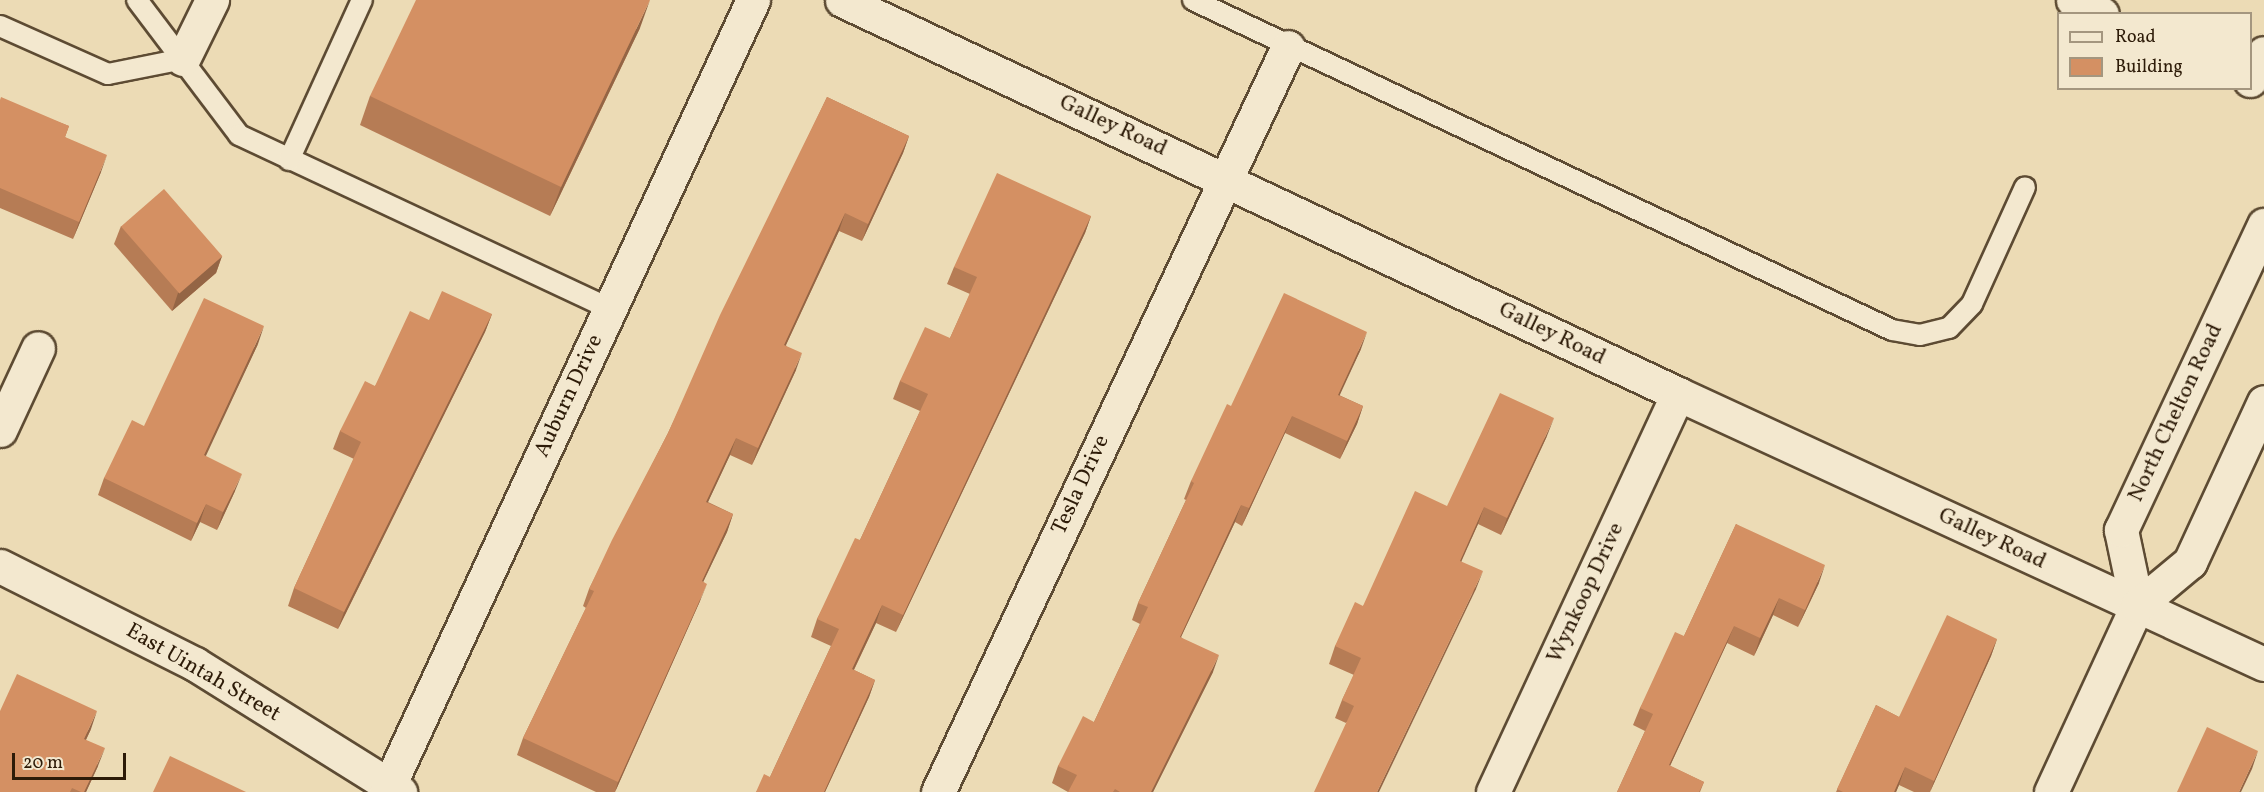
<!DOCTYPE html>
<style>
body{margin:0}
#map{position:relative;width:2264px;height:792px;overflow:hidden;background:#ecdbb5;font-family:Vollkorn,serif}
div>[style]{position:absolute}
.roads{filter:drop-shadow(2px 0 #5d4b33) drop-shadow(-2px 0 #5d4b33) drop-shadow(0 2px #5d4b33) drop-shadow(0 -2px #5d4b33)}
.service>*{height:20px;margin:-10px;padding:0 10px;transform-origin:10px;border-radius:10px;background:#f3e8cf}
.minor>*{height:33px;margin:-16.5px;padding:0 16.5px;transform-origin:16.5px;border-radius:16.5px;background:#f3e8cf}
.secondary>*{height:33px;margin:-16.5px;padding:0 16.5px;transform-origin:16.5px;border-radius:16.5px;background:#f3e8cf}
.wall>*{inset:0;background:#b67c55}
.shaded-wall>*{inset:0;background:#946545}
.building>*{inset:0;background:#d49063;transform-origin:0 0}
span{translate:-50% -50%;white-space:nowrap;text-align:center;line-height:1.15;-webkit-text-stroke:4.5px #f3e8cf;paint-order:stroke}
.street-label{font-size:22px;color:#2d1b08}
.legend{position:absolute;left:2057px;top:12px;width:195px;height:78px;box-sizing:border-box;background:#f3e8cf;border:2px solid #a4967f;margin:0;padding:8px 10px;list-style:none;font-size:18px;color:#2d1b08}
.legend li{display:flex;align-items:center;gap:12px;height:30px}
.legend b{width:30px;border:2px solid #a4967f}
.scale{position:absolute;left:12px;top:753px;width:114px;height:27px;box-sizing:border-box;border:3px solid #2d1b08;border-top:0;padding-left:8px;font-size:18px;line-height:21px;white-space:nowrap;color:#2d1b08;-webkit-text-stroke:4px #f3e8cf;paint-order:stroke}
</style>
<div id="map">
<div class="roads">
<div class="service">
<i style="left:137px;top:0;width:169px;rotate:52.9deg"></i>
<i style="left:239px;top:135px;width:410px;rotate:25.1deg"></i>
<i style="left:1193px;top:0;width:773px;rotate:25.27deg"></i>
<i style="left:1892px;top:330px;width:28px;rotate:10deg"></i>
<i style="left:1920px;top:335px;width:30px;rotate:-14deg"></i>
<i style="left:1949px;top:328px;width:33px;rotate:-46deg"></i>
<i style="left:1972px;top:304px;width:128px;rotate:-65.6deg"></i>
<i style="left:0;top:26px;width:118px;rotate:24deg"></i>
<i style="left:108px;top:74px;width:76px;rotate:-11.3deg"></i>
<i style="left:289px;top:160px;width:176px;rotate:-65.5deg"></i>
</div>
<div class="minor">
<i style="left:2073px;top:0;width:32px;rotate:26deg"></i>
<i style="left:183px;top:59px;width:66px;rotate:-63.8deg"></i>
<i style="left:2250px;top:80px;width:30px;rotate:-63deg"></i>
<i style="left:0;top:430px;width:90px;rotate:-65.1deg"></i>
<i style="left:0;top:566px;width:218px;rotate:26.7deg"></i>
<i style="left:195px;top:664px;width:242px;rotate:32deg"></i>
<i style="left:386px;top:792px;width:873px;rotate:-65.14deg"></i>
<i style="left:938px;top:792px;width:823px;rotate:-64.84deg"></i>
<i style="left:1493px;top:792px;width:439px;rotate:-65.1deg"></i>
</div>
<div class="secondary">
<i style="left:842px;top:0;width:924px;rotate:25.23deg"></i>
<i style="left:1678px;top:394px;width:645px;rotate:24.74deg"></i>
<i style="left:2137px;top:606px;width:78px;rotate:-101.9deg"></i>
<i style="left:2121px;top:530px;width:337px;rotate:-64.9deg"></i>
<i style="left:2051px;top:792px;width:205px;rotate:-65.2deg"></i>
<i style="left:2137px;top:606px;width:69px;rotate:-39.7deg"></i>
<i style="left:2190px;top:562px;width:176px;rotate:-65.2deg"></i>
</div>
</div>
<div class="wall">
<i style="clip-path:polygon(640px 28px,550px 216px,360px 125px,370px 96px)"></i>
<i style="clip-path:polygon(827px 97px,909px 136px,903px 153px,862px 241px,839px 231px,786px 345px,796px 370px,752px 465px,730px 455px,708px 502px,733px 514px,727px 532px,703px 582px,700px 601px,615px 792px,596px 792px,517px 755px,523px 738px,586px 608px,583px 606px,589px 589px,668px 433px)"></i>
<i style="clip-path:polygon(0 100px,69px 126px,65px 137px,101px 172px,73px 239px,0 208px)"></i>
<i style="clip-path:polygon(1091px 216px,1085px 233px,896px 632px,876px 623px,854px 670px,875px 680px,869px 697px,825px 792px,756px 792px,770px 777px,831px 646px,811px 637px,817px 619px,860px 540px,920px 411px,893px 399px,900px 381px,950px 338px,970px 294px,947px 284px,954px 267px)"></i>
<i style="clip-path:polygon(121px 226px,222px 256px,216px 273px,172px 311px,114px 244px)"></i>
<i style="clip-path:polygon(492px 314px,485px 332px,338px 629px,288px 606px,294px 588px,354px 459px,333px 449px,340px 431px,375px 386px,429px 320px)"></i>
<i style="clip-path:polygon(258px 344px,205px 456px,235px 491px,217px 530px,200px 522px,191px 541px,98px 495px,104px 478px)"></i>
<i style="clip-path:polygon(1361px 349px,1339px 395px,1363px 406px,1357px 424px,1340px 459px,1285px 433px,1242px 526px,1235px 522px,1181px 637px,1213px 672px,1153px 792px,1068px 792px,1052px 783px,1058px 766px,1094px 722px,1140px 624px,1132px 620px,1138px 603px,1186px 500px,1184px 499px,1191px 481px)"></i>
<i style="clip-path:polygon(1547px 436px,1501px 535px,1478px 524px,1461px 561px,1476px 589px,1346px 723px,1335px 718px,1342px 700px,1354px 675px,1329px 664px,1335px 646px,1363px 606px)"></i>
<i style="clip-path:polygon(1736px 524px,1819px 583px,1798px 627px,1773px 615px,1754px 656px,1727px 643px,1670px 766px,1704px 782px,1700px 792px,1617px 792px,1645px 731px,1633px 725px,1640px 708px,1684px 636px)"></i>
<i style="clip-path:polygon(1997px 639px,1991px 656px,1930px 792px,1914px 792px,1899px 785px,1896px 792px,1836px 792px,1876px 705px,1899px 717px)"></i>
<i style="clip-path:polygon(91px 729px,86px 740px,98px 766px,86px 792px,0 792px)"></i>
</div>
<div class="shaded-wall">
<i style="clip-path:polygon(650px 0,640px 28px,550px 216px,561px 187px)"></i>
<i style="clip-path:polygon(909px 136px,903px 153px,862px 241px,868px 224px)"></i>
<i style="clip-path:polygon(107px 155px,101px 172px,73px 239px,79px 222px)"></i>
<i style="clip-path:polygon(845px 213px,839px 231px,778px 362px,784px 345px)"></i>
<i style="clip-path:polygon(1091px 216px,1085px 233px,896px 632px,903px 615px)"></i>
<i style="clip-path:polygon(222px 256px,216px 273px,172px 311px,178px 293px)"></i>
<i style="clip-path:polygon(492px 314px,485px 332px,338px 629px,344px 612px)"></i>
<i style="clip-path:polygon(264px 326px,258px 344px,198px 473px,204px 455px)"></i>
<i style="clip-path:polygon(1367px 332px,1361px 349px,1332px 412px,1338px 395px)"></i>
<i style="clip-path:polygon(802px 353px,796px 370px,752px 465px,758px 448px)"></i>
<i style="clip-path:polygon(1363px 406px,1357px 424px,1340px 459px,1347px 441px)"></i>
<i style="clip-path:polygon(1292px 416px,1285px 433px,1242px 526px,1249px 508px)"></i>
<i style="clip-path:polygon(1554px 418px,1547px 436px,1501px 535px,1507px 518px)"></i>
<i style="clip-path:polygon(736px 438px,730px 455px,700px 519px,706px 502px)"></i>
<i style="clip-path:polygon(242px 474px,235px 491px,217px 530px,223px 512px)"></i>
<i style="clip-path:polygon(206px 504px,200px 522px,191px 541px,197px 523px)"></i>
<i style="clip-path:polygon(1241px 505px,1235px 522px,1173px 654px,1180px 637px)"></i>
<i style="clip-path:polygon(1484px 507px,1478px 524px,1454px 578px,1460px 561px)"></i>
<i style="clip-path:polygon(733px 514px,727px 532px,695px 599px,702px 581px)"></i>
<i style="clip-path:polygon(1825px 565px,1819px 583px,1798px 627px,1805px 610px)"></i>
<i style="clip-path:polygon(1483px 571px,1476px 589px,1379px 792px,1377px 792px)"></i>
<i style="clip-path:polygon(707px 584px,700px 601px,615px 792px,618px 782px)"></i>
<i style="clip-path:polygon(1779px 598px,1773px 615px,1754px 656px,1760px 638px)"></i>
<i style="clip-path:polygon(882px 605px,876px 623px,846px 686px,852px 669px)"></i>
<i style="clip-path:polygon(1734px 626px,1727px 643px,1662px 783px,1669px 765px)"></i>
<i style="clip-path:polygon(1997px 639px,1991px 656px,1930px 792px,1934px 781px)"></i>
<i style="clip-path:polygon(1219px 655px,1213px 672px,1153px 792px,1151px 792px)"></i>
<i style="clip-path:polygon(875px 680px,869px 697px,825px 792px,824px 792px)"></i>
<i style="clip-path:polygon(97px 711px,91px 729px,78px 756px,84px 739px)"></i>
<i style="clip-path:polygon(105px 748px,98px 766px,86px 792px,84px 792px)"></i>
<i style="clip-path:polygon(2258px 751px,2252px 769px,2241px 792px,2239px 792px)"></i>
<i style="clip-path:polygon(1905px 767px,1899px 785px,1896px 792px,1894px 792px)"></i>
</div>
<div class="building">
<i style="clip-path:polygon(416px 0,650px 0,561px 187px,370px 96px)"></i>
<i style="clip-path:polygon(1px 97px,69px 126px,65px 137px,107px 155px,79px 222px,0 188px,0 100px)"></i>
<i style="clip-path:polygon(827px 97px,909px 136px,868px 224px,845px 213px,784px 345px,802px 353px,758px 448px,736px 438px,706px 502px,733px 514px,702px 581px,707px 584px,618px 782px,523px 738px,594px 591px,589px 589px,612px 540px,668px 433px,720px 315px)"></i>
<i style="clip-path:polygon(997px 173px,1091px 216px,903px 615px,882px 605px,852px 669px,875px 680px,824px 792px,756px 792px,764px 774px,770px 777px,839px 629px,817px 619px,855px 538px,860px 540px,928px 394px,900px 381px,925px 327px,950px 338px,977px 277px,954px 267px)"></i>
<i style="left:164px;top:189px;width:89px;height:57px;rotate:49deg"></i>
<i style="clip-path:polygon(442px 291px,492px 314px,344px 612px,294px 588px,361px 442px,340px 431px,365px 381px,375px 386px,410px 311px,429px 320px)"></i>
<i style="clip-path:polygon(1284px 293px,1367px 332px,1338px 395px,1363px 406px,1347px 441px,1292px 416px,1249px 508px,1241px 505px,1180px 637px,1219px 655px,1151px 792px,1120px 792px,1115px 789px,1113px 792px,1068px 792px,1077px 775px,1058px 766px,1083px 716px,1094px 722px,1148px 607px,1138px 603px,1194px 483px,1191px 481px,1227px 404px,1231px 406px)"></i>
<i style="clip-path:polygon(204px 298px,264px 326px,204px 455px,242px 474px,223px 512px,206px 504px,197px 523px,104px 478px,132px 420px,144px 426px)"></i>
<i style="clip-path:polygon(1500px 393px,1554px 418px,1507px 518px,1484px 507px,1460px 561px,1483px 571px,1377px 792px,1314px 792px,1354px 706px,1342px 700px,1361px 658px,1335px 646px,1355px 602px,1363px 606px,1415px 491px,1447px 506px)"></i>
<i style="clip-path:polygon(1736px 524px,1825px 565px,1805px 610px,1779px 598px,1760px 638px,1734px 626px,1669px 765px,1704px 782px,1699px 792px,1617px 792px,1653px 714px,1640px 708px,1675px 632px,1684px 636px)"></i>
<i style="clip-path:polygon(1947px 615px,1997px 639px,1934px 781px,1905px 767px,1894px 792px,1843px 792px,1837px 789px,1876px 705px,1899px 717px)"></i>
<i style="clip-path:polygon(17px 674px,97px 711px,84px 739px,105px 748px,84px 792px,81px 792px,72px 788px,70px 792px,0 792px,0 711px)"></i>
<i style="clip-path:polygon(2207px 727px,2258px 751px,2239px 792px,2177px 792px)"></i>
<i style="clip-path:polygon(170px 756px,246px 792px,153px 792px)"></i>
</div>
<div class="street-label">
<span style="left:1113px;top:126px;rotate:25deg">Galley Road</span>
<span style="left:1552px;top:334px;rotate:26deg">Galley Road</span>
<span style="left:569px;top:396px;rotate:-65deg">Auburn Drive</span>
<span style="left:2176px;top:413px;rotate:-65deg">North Chelton Road</span>
<span style="left:1081px;top:485px;rotate:-65deg">Tesla Drive</span>
<span style="left:1992px;top:539px;rotate:25deg">Galley Road</span>
<span style="left:1586px;top:593px;rotate:-65deg">Wynkoop Drive</span>
<span style="left:203px;top:673px;rotate:30deg">East Uintah Street</span>
</div>
<ul class="legend">
<li><b style="height:8px;background:#f3e8cf"></b>Road</li>
<li><b style="height:16px;background:#d49063"></b>Building</li>
</ul>
<div class="scale">20 m</div>
</div>
